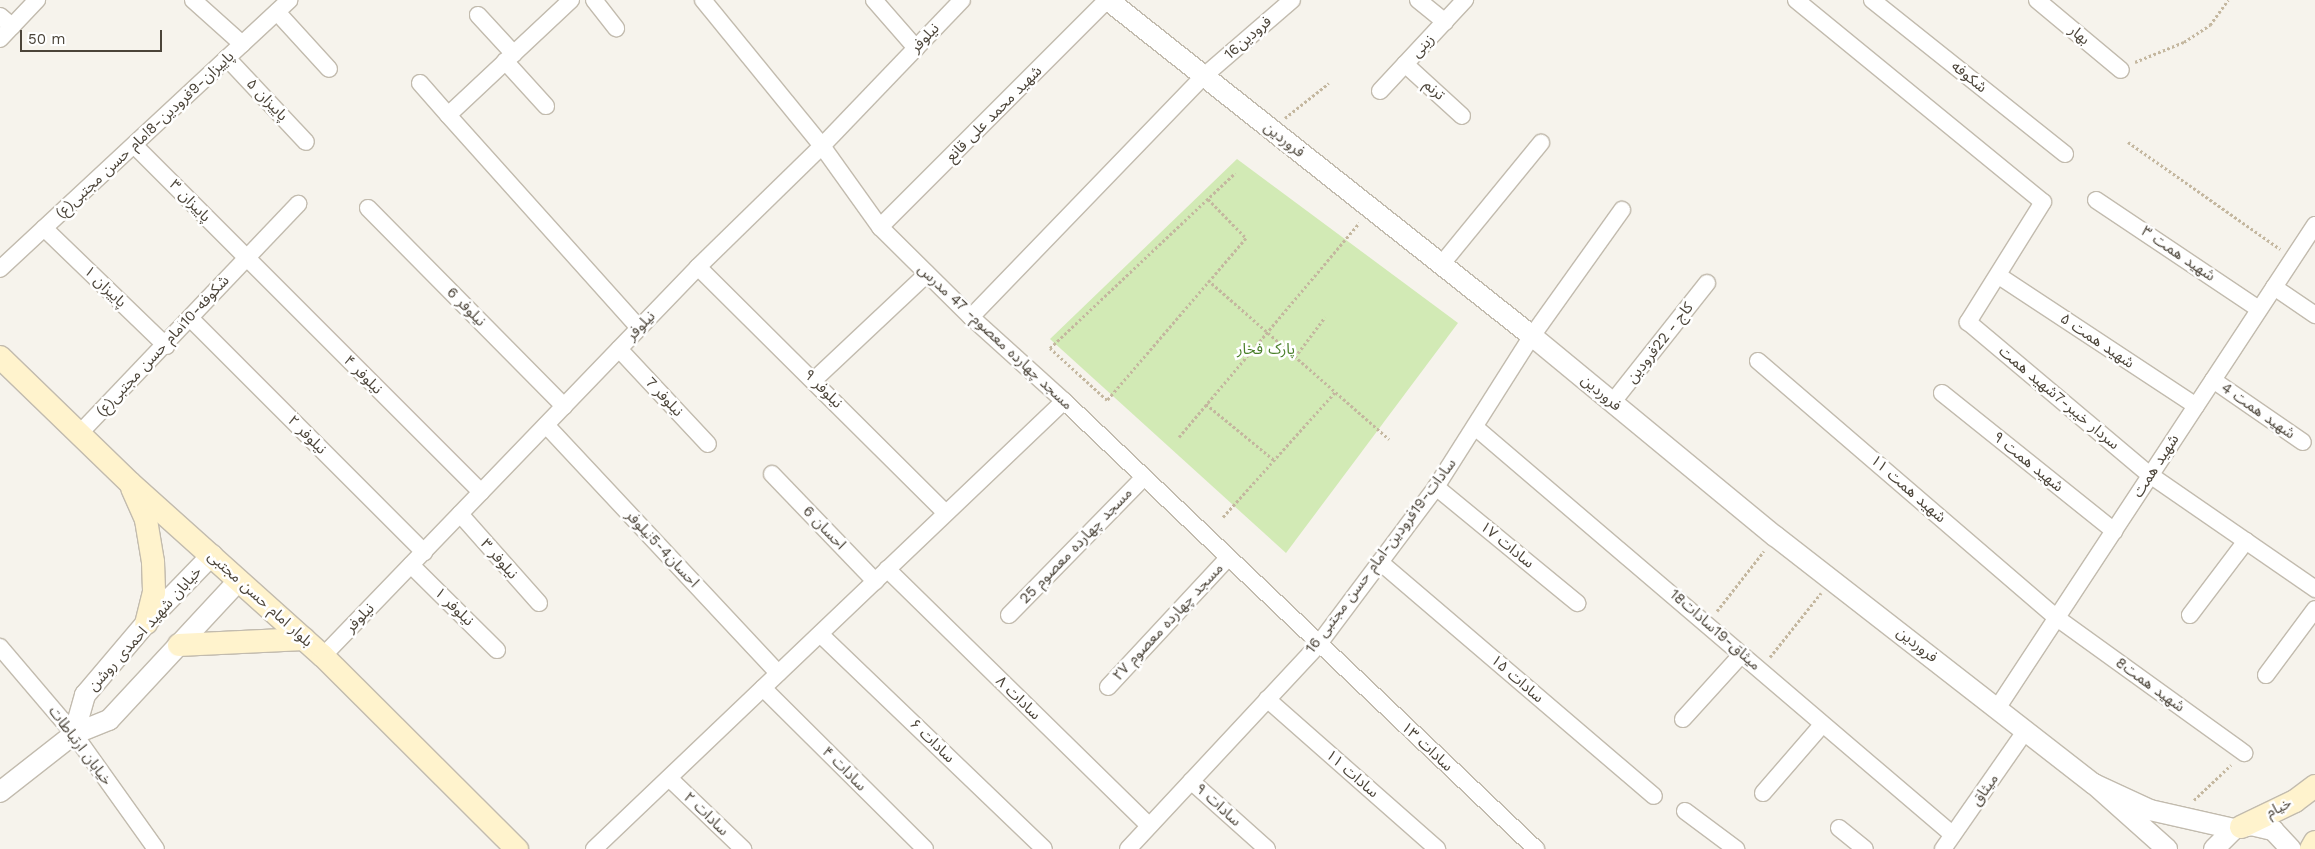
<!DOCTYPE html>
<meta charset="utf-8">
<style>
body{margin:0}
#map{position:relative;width:2315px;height:849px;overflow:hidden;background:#f6f3ec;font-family:"Work Sans","Noto Sans Arabic",sans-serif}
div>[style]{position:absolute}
.green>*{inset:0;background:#d2eab5}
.path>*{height:3px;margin-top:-1.5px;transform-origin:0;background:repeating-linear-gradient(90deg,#c4b79f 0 2.5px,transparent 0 5px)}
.roads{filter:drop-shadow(1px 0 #c2bbae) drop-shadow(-1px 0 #c2bbae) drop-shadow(0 1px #c2bbae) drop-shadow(0 -1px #c2bbae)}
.minor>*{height:16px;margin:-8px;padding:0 8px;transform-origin:8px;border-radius:8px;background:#fff}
.tertiary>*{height:20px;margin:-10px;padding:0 10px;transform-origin:10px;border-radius:10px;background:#fff}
.secondary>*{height:22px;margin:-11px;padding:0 11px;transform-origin:11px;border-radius:11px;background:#fff3cd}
span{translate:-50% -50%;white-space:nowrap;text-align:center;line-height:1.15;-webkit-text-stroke:5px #fff;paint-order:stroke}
.street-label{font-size:15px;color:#4b4439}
.park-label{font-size:15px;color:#4a7f2a}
.scale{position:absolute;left:20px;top:30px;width:142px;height:22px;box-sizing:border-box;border:2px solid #4b4439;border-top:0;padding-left:6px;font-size:15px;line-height:18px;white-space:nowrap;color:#4b4439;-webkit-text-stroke:4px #fff;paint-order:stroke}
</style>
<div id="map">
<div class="green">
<i style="clip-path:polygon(1237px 159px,1458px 323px,1286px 553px,1050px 339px)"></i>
</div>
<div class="path">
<i style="left:2135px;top:62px;width:53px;rotate:-22.2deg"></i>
<i style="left:2184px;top:42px;width:31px;rotate:-33deg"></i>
<i style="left:2210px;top:25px;width:31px;rotate:-54deg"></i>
<i style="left:1285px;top:118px;width:56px;rotate:-38.5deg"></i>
<i style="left:2128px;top:142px;width:186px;rotate:35.1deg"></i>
<i style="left:1208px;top:199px;width:54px;rotate:45.7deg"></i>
<i style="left:1246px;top:238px;width:213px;rotate:130.6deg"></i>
<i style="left:1107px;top:400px;width:77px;rotate:-137.6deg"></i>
<i style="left:1050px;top:348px;width:255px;rotate:-43.4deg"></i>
<i style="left:1208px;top:280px;width:241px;rotate:41.3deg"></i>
<i style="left:1295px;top:357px;width:50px;rotate:-53.1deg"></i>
<i style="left:1206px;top:404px;width:88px;rotate:39.5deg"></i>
<i style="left:1179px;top:437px;width:280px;rotate:-49.9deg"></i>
<i style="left:1223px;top:517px;width:168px;rotate:-48.1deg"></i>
<i style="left:1717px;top:611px;width:76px;rotate:-51.9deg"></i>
<i style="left:1770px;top:657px;width:82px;rotate:-51.4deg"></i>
<i style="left:2194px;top:800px;width:51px;rotate:-43.4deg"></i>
</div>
<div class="roads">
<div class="minor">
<i style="left:193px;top:0;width:66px;rotate:41.9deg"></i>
<i style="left:571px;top:0;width:168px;rotate:136.9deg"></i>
<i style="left:448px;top:115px;width:286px;rotate:48.1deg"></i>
<i style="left:594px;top:0;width:36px;rotate:52deg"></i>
<i style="left:703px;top:0;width:188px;rotate:50.8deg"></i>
<i style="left:822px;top:146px;width:100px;rotate:54.4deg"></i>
<i style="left:880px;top:227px;width:128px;rotate:44.7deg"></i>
<i style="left:971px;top:317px;width:125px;rotate:42.1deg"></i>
<i style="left:1064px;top:401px;width:651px;rotate:43.51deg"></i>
<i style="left:874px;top:0;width:64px;rotate:48.8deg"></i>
<i style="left:1418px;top:0;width:35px;rotate:39deg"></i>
<i style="left:1796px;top:0;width:319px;rotate:39.3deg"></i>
<i style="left:2043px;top:202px;width:142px;rotate:122deg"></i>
<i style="left:1968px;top:322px;width:238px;rotate:40.1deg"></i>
<i style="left:2150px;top:475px;width:201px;rotate:34.6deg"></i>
<i style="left:1872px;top:0;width:247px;rotate:38.6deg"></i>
<i style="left:2037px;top:0;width:109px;rotate:39.8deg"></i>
<i style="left:277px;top:12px;width:77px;rotate:47.6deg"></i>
<i style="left:478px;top:15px;width:53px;rotate:47.3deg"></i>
<i style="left:0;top:16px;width:16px;rotate:40deg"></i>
<i style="left:0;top:39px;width:54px;rotate:-46.5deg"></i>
<i style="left:227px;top:58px;width:115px;rotate:46.8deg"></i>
<i style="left:505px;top:61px;width:61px;rotate:47.7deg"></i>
<i style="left:1405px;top:64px;width:77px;rotate:42.4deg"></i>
<i style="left:420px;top:83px;width:43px;rotate:48.8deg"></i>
<i style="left:1380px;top:91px;width:125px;rotate:-47deg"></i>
<i style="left:134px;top:145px;width:491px;rotate:45deg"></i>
<i style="left:2096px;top:200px;width:196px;rotate:33.8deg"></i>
<i style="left:368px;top:208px;width:279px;rotate:45.3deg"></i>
<i style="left:880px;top:227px;width:321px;rotate:-45deg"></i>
<i style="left:44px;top:228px;width:170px;rotate:44deg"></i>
<i style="left:1441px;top:265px;width:158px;rotate:-50.7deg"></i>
<i style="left:698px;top:267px;width:349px;rotate:44.8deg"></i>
<i style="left:0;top:269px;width:395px;rotate:-42.9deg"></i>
<i style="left:1999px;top:276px;width:236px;rotate:33.4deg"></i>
<i style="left:2274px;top:287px;width:50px;rotate:34.3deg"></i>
<i style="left:971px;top:317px;width:335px;rotate:-46deg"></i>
<i style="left:1204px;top:76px;width:116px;rotate:-40.8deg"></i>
<i style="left:191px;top:319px;width:330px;rotate:45deg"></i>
<i style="left:619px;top:349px;width:130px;rotate:46.9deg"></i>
<i style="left:1758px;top:361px;width:394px;rotate:40.7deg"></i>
<i style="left:2057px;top:618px;width:231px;rotate:35.8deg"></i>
<i style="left:814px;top:380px;width:155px;rotate:-43.2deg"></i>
<i style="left:2213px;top:380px;width:109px;rotate:34.6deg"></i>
<i style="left:1942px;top:393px;width:221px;rotate:38.7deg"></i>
<i style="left:1612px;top:403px;width:153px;rotate:-51.6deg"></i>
<i style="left:546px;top:425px;width:340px;rotate:46.9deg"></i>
<i style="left:1475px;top:427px;width:628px;rotate:40.48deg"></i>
<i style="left:79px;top:434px;width:318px;rotate:-46.4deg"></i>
<i style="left:772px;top:474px;width:149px;rotate:46.1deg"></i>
<i style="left:1436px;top:487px;width:183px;rotate:39.4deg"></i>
<i style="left:460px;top:514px;width:119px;rotate:48.4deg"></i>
<i style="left:1380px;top:562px;width:360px;rotate:40.5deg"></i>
<i style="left:411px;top:565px;width:121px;rotate:44.7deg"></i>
<i style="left:887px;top:569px;width:367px;rotate:44.4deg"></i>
<i style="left:1009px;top:615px;width:192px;rotate:-45.6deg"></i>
<i style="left:2190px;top:615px;width:93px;rotate:-52.9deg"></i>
<i style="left:820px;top:634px;width:310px;rotate:43.8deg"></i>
<i style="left:0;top:647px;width:114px;rotate:49.6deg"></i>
<i style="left:74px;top:734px;width:141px;rotate:54.5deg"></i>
<i style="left:323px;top:656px;width:540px;rotate:-46.05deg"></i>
<i style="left:698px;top:267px;width:173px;rotate:-44.3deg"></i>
<i style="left:822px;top:146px;width:202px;rotate:-46.2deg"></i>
<i style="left:2266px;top:675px;width:82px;rotate:-53.4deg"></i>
<i style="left:1108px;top:687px;width:176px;rotate:-47.1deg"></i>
<i style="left:763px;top:688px;width:228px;rotate:44.8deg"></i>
<i style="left:1267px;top:699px;width:227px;rotate:41.4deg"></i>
<i style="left:1998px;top:707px;width:577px;rotate:-56.67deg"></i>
<i style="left:1683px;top:719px;width:88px;rotate:-47.8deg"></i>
<i style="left:669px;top:778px;width:103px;rotate:43.8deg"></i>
<i style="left:1191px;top:781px;width:102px;rotate:41.8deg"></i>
<i style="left:1763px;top:793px;width:89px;rotate:-49.1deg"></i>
<i style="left:1685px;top:811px;width:64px;rotate:36.7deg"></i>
<i style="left:1839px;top:828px;width:33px;rotate:39deg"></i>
<i style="left:594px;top:849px;width:649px;rotate:-43.63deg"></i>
<i style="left:1128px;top:849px;width:279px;rotate:-47deg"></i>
<i style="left:1318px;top:645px;width:197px;rotate:-53.2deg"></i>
<i style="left:1436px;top:487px;width:179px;rotate:-57.6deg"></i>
<i style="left:1532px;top:336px;width:155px;rotate:-54.5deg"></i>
<i style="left:1943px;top:849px;width:145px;rotate:-55.1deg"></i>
</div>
<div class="tertiary">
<i style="left:1108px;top:0;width:541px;rotate:38.4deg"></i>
<i style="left:1532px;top:336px;width:315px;rotate:39.5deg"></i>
<i style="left:1775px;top:536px;width:404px;rotate:37.9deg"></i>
<i style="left:74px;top:734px;width:41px;rotate:-74.2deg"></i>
<i style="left:85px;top:695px;width:94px;rotate:-49.7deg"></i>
<i style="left:146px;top:623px;width:95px;rotate:-45.9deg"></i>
<i style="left:0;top:792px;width:94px;rotate:-38.1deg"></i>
<i style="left:74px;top:734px;width:38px;rotate:-22deg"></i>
<i style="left:109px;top:720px;width:191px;rotate:-47.1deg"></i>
<i style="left:2167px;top:849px;width:98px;rotate:-138.3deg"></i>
<i style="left:2094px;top:784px;width:62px;rotate:24.9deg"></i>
<i style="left:2150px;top:810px;width:86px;rotate:12.7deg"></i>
<i style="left:2214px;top:849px;width:28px;rotate:-45deg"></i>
<i style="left:2234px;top:829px;width:17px;rotate:-13deg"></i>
<i style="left:2251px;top:825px;width:23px;rotate:13deg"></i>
<i style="left:2273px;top:830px;width:26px;rotate:47deg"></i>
</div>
<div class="secondary">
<i style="left:0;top:357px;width:181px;rotate:44.1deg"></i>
<i style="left:130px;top:483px;width:259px;rotate:41.9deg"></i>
<i style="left:323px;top:656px;width:274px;rotate:44.9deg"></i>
<i style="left:132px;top:488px;width:35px;rotate:66deg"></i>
<i style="left:146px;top:520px;width:43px;rotate:80.5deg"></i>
<i style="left:153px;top:562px;width:30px;rotate:88deg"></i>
<i style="left:154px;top:592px;width:32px;rotate:104deg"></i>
<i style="left:179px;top:645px;width:125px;rotate:-2.7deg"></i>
<i style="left:2241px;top:827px;width:60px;rotate:-25.7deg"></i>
<i style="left:2295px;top:801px;width:25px;rotate:-37deg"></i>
<i style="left:2311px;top:849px;width:8px;rotate:-60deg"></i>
</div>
</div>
<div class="street-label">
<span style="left:2079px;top:35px;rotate:39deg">بهار</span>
<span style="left:925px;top:38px;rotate:-46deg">نیلوفر</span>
<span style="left:1248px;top:38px;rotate:-41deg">16فرودین</span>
<span style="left:1423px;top:46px;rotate:-46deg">زینی</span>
<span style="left:1969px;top:77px;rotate:39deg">شکوفه</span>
<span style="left:1434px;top:90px;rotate:42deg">ترنم</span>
<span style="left:267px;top:100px;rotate:46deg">پاییزان ۵</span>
<span style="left:994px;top:114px;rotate:-45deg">شهید محمد علی قانع</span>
<span style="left:145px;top:135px;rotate:-43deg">پاییزان-9فرودین-8امام حسن مجتبی(ع)</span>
<span style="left:1284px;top:140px;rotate:38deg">فروردین</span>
<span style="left:190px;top:201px;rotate:46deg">پاییزان ۳</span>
<span style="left:2178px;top:254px;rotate:34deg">شهید همت ۳</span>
<span style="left:105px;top:287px;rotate:44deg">پاییزان ۱</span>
<span style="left:466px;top:307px;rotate:45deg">نیلوفر 6</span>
<span style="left:641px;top:326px;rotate:-46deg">نیلوفر</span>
<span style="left:995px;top:337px;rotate:43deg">مسجد چهارده معصوم- 47 مدرس</span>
<span style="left:2097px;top:341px;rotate:34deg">شهید همت ۵</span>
<span style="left:1660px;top:343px;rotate:-52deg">کاج - 22فرودین</span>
<span style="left:163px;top:346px;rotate:-47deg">شکوفه-10امام حسن مجتبی(ع)</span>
<span style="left:363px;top:375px;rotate:45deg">نیلوفر ۴</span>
<span style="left:823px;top:389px;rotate:45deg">نیلوفر ۹</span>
<span style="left:1601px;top:393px;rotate:40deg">فروردین</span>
<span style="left:664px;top:397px;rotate:47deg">نیلوفر 7</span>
<span style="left:2059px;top:398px;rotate:40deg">سردار خیبر-7شهید همت</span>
<span style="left:2258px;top:411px;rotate:35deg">4 شهید همت</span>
<span style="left:307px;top:435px;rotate:45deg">نیلوفر ۲</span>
<span style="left:2028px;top:462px;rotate:39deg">شهید همت ۹</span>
<span style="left:2156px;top:466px;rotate:-57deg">شهید همت</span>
<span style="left:1908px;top:489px;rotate:41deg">شهید همت ۱۱</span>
<span style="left:824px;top:528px;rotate:46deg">احسان 6</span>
<span style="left:1507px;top:545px;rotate:39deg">سادات ۱۷</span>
<span style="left:1076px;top:546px;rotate:-46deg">مسجد چهارده معصوم 25</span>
<span style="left:662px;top:549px;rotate:47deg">احسان4-5نیلوفر</span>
<span style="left:1381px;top:556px;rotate:-53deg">سادات-19فرودین-امام حسن مجتبی 16</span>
<span style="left:499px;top:559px;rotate:49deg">نیلوفر ۳</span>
<span style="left:260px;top:599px;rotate:42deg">بلوار امام حسن مجتبی</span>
<span style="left:454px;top:607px;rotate:44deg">نیلوفر ۱</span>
<span style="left:360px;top:618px;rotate:-46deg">نیلوفر</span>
<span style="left:1168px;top:622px;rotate:-47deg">مسجد چهارده معصوم ۲۷</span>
<span style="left:145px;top:629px;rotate:-48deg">خیابان شهید احمدی روشن</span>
<span style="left:1715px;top:630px;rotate:41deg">18میثاق-19سادات</span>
<span style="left:1917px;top:645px;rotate:38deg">فروردین</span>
<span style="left:1517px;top:679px;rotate:41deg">سادات ۱۵</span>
<span style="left:2150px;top:685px;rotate:36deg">8شهید همت</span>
<span style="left:1018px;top:698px;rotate:44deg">سادات ۸</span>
<span style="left:932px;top:741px;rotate:44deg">سادات ۶</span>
<span style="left:80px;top:746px;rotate:53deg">خیابان ارتباطات</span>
<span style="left:1427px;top:747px;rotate:43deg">سادات ۱۳</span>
<span style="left:844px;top:769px;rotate:45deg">سادات ۴</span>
<span style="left:1352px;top:774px;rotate:41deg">سادات ۱۱</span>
<span style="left:1985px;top:790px;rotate:-55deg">میثاق</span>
<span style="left:1218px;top:805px;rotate:42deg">سادات ۹</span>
<span style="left:2279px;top:808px;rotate:-26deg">خیام</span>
<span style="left:706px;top:814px;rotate:44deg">سادات ۲</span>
</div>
<div class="park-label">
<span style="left:1266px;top:350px">پارک فخار</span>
</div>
<div class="scale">50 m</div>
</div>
